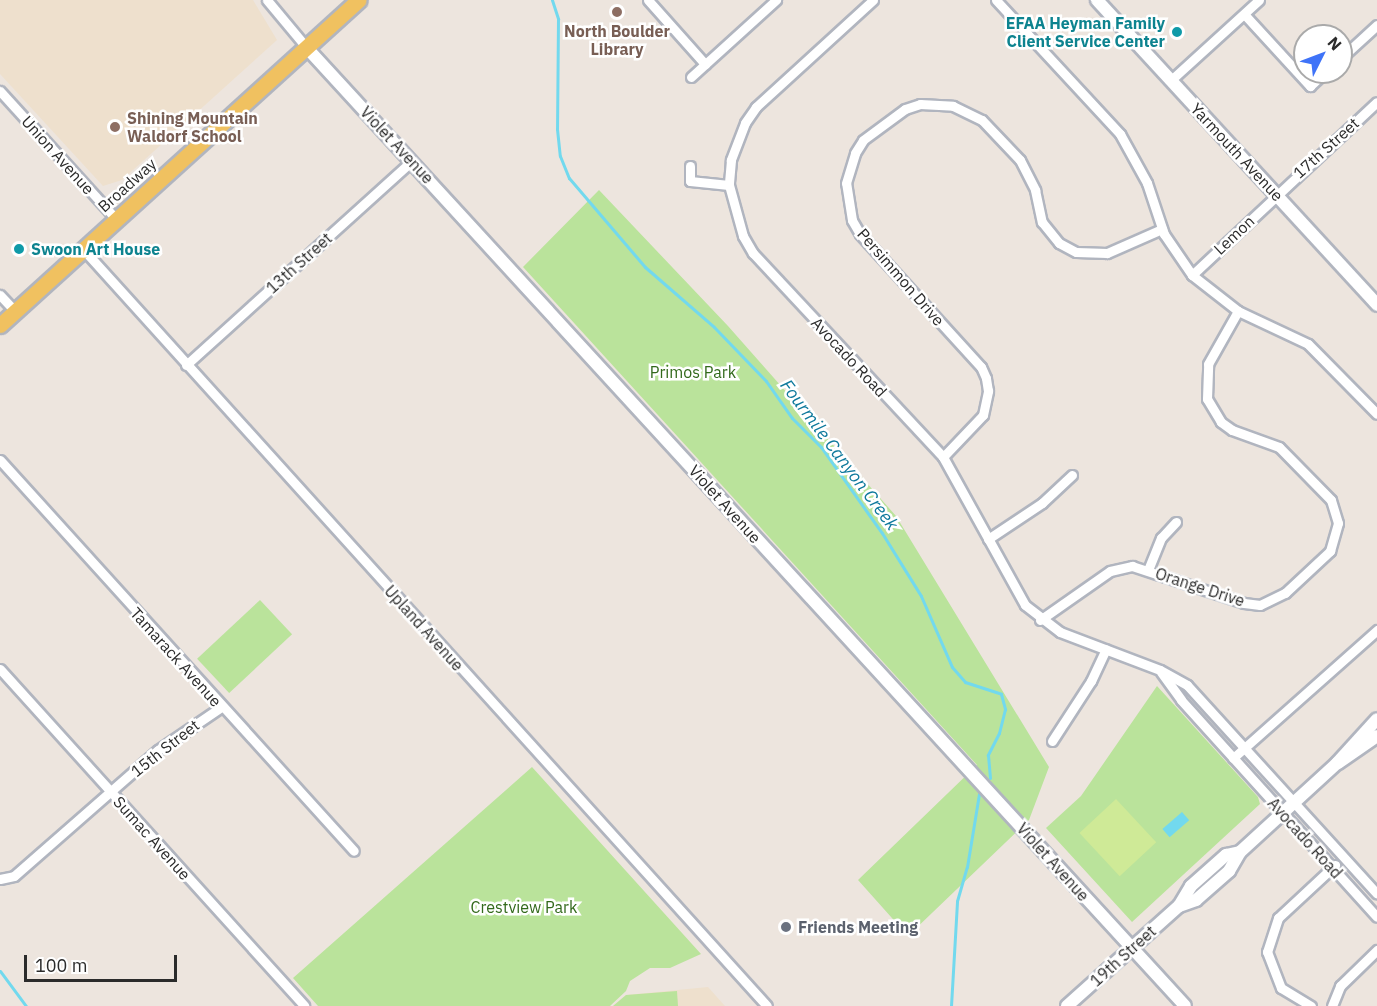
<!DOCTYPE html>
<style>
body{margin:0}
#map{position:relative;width:1377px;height:1006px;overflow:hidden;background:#ede5de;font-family:"IBM Plex Sans",sans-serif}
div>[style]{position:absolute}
.education>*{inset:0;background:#eee0cd}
.green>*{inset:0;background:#bae39b;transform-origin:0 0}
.pitch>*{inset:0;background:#cfea97;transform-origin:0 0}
.water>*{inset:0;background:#72d9ee;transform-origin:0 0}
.stream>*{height:3px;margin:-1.5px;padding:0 1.5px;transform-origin:1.5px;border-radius:1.5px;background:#72d9ee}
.roads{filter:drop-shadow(2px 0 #b1b5bf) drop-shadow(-2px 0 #b1b5bf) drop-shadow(0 2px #b1b5bf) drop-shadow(0 -2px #b1b5bf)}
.minor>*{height:9px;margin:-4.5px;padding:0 4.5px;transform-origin:4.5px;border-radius:4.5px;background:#fff}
.tertiary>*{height:12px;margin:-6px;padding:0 6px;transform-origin:6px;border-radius:6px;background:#fff}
.primary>*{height:15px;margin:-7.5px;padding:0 7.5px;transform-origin:7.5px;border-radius:7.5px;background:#f0c160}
.dots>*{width:16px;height:16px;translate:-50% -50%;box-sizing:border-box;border:3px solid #fff;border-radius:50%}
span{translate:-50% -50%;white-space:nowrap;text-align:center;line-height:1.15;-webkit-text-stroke:5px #fff;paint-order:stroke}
.culture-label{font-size:16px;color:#0d838f;font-weight:700}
.right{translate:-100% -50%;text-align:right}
.left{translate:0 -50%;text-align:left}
.education-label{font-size:16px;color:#785e54;font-weight:700}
.street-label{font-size:16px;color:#2b2b2b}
.park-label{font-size:16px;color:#32691b}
.worship-label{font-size:16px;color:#5b616d;font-weight:700}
.water-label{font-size:18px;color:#0e799c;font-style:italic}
.north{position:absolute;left:1293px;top:24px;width:60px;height:60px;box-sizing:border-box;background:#fff;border:2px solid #aaa;border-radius:50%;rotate:48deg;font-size:16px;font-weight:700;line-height:24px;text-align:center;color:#2b2b2b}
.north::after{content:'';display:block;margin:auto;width:21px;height:27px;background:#3f73f8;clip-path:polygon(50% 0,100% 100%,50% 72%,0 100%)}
.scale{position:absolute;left:24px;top:955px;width:153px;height:27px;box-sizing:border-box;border:3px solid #2b2b2b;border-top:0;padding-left:8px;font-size:18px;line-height:21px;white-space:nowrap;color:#2b2b2b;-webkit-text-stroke:4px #fff;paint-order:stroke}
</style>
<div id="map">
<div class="education">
<i style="clip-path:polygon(0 0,253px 0,277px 40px,122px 180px,103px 186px,0 74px)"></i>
<i style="clip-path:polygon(708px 987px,725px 1006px,613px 1006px,626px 995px)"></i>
</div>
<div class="green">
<i style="clip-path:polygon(599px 190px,728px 326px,896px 516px,1049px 767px,1029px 820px,908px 936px,858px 880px,977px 765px,523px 267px)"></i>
<i style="left:260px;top:600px;width:47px;height:86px;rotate:47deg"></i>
<i style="clip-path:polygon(1157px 686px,1258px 797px,1260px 804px,1132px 922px,1046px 828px,1081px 796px)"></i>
<i style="clip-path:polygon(532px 767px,701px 954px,670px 968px,650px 968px,630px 981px,626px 991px,610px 1006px,318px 1006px,293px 978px)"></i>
<i style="clip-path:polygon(677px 991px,678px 1006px,613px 1006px,626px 995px)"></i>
</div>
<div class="pitch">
<i style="left:1116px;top:799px;width:59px;height:50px;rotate:47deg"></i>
</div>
<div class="water">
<i style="left:1182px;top:812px;width:11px;height:26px;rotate:49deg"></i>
</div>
<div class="stream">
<i style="left:552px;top:0;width:20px;rotate:72deg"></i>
<i style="left:558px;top:19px;width:110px;rotate:90.5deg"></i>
<i style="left:557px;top:129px;width:27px;rotate:84deg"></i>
<i style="left:560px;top:156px;width:24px;rotate:68deg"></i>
<i style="left:569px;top:178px;width:117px;rotate:49.5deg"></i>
<i style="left:645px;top:267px;width:91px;rotate:41deg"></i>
<i style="left:714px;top:327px;width:75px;rotate:46.1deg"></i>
<i style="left:766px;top:381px;width:45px;rotate:54.9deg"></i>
<i style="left:792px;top:418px;width:41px;rotate:45deg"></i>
<i style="left:821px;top:447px;width:105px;rotate:54.7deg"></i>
<i style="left:882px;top:533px;width:74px;rotate:58.2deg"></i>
<i style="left:921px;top:596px;width:77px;rotate:66.4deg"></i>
<i style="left:952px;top:667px;width:20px;rotate:49deg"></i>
<i style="left:965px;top:682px;width:38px;rotate:18deg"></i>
<i style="left:1001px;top:694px;width:16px;rotate:75deg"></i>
<i style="left:1005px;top:709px;width:25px;rotate:104deg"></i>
<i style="left:999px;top:733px;width:25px;rotate:117deg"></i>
<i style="left:988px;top:755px;width:23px;rotate:85deg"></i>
<i style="left:0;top:971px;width:44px;rotate:53.4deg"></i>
<i style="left:951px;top:1006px;width:105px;rotate:-86.7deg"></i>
<i style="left:957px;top:901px;width:35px;rotate:-74deg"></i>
<i style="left:967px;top:867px;width:74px;rotate:-80.7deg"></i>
</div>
<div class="roads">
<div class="minor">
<i style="left:267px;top:0;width:62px;rotate:50.2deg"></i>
<i style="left:648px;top:0;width:86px;rotate:48.3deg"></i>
<i style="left:873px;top:0;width:159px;rotate:137.6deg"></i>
<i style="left:756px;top:107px;width:19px;rotate:125deg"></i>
<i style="left:745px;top:123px;width:40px;rotate:111deg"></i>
<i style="left:731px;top:160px;width:25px;rotate:95deg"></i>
<i style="left:729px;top:185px;width:53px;rotate:74.6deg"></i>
<i style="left:743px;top:236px;width:20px;rotate:60deg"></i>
<i style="left:753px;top:253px;width:279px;rotate:47deg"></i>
<i style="left:943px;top:457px;width:169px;rotate:61deg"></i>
<i style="left:1025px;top:605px;width:44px;rotate:37.6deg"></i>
<i style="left:1060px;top:632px;width:107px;rotate:20.8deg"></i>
<i style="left:1160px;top:670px;width:31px;rotate:29deg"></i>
<i style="left:1187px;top:685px;width:282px;rotate:47.7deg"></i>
<i style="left:996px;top:0;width:183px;rotate:47.2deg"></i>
<i style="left:1120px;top:134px;width:56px;rotate:61.1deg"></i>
<i style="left:1147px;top:183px;width:54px;rotate:71.6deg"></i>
<i style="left:1164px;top:234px;width:50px;rotate:55.7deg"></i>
<i style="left:1192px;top:275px;width:58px;rotate:38deg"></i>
<i style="left:1238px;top:311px;width:77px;rotate:25.2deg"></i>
<i style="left:1308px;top:344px;width:98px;rotate:45.4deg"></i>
<i style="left:1244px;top:14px;width:98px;rotate:47.5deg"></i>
<i style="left:1310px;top:86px;width:21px;rotate:-43deg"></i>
<i style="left:1341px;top:58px;width:49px;rotate:-42.5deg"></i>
<i style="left:691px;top:77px;width:115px;rotate:-42.2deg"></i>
<i style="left:1171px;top:80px;width:119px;rotate:-42.3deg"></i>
<i style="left:0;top:91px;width:173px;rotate:47.8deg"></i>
<i style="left:690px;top:166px;width:15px;rotate:90deg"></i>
<i style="left:690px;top:181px;width:39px;rotate:6deg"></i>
<i style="left:83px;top:249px;width:1020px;rotate:47.9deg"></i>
<i style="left:1192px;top:275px;width:253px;rotate:-43.1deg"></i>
<i style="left:0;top:295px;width:22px;rotate:47deg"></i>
<i style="left:186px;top:365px;width:304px;rotate:-42.1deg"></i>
<i style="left:943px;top:457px;width:58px;rotate:-46.4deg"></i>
<i style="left:983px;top:415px;width:25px;rotate:-78deg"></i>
<i style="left:988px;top:391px;width:13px;rotate:-99deg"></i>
<i style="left:986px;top:378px;width:12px;rotate:-114deg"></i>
<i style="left:981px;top:367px;width:180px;rotate:-132.3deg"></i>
<i style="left:860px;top:234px;width:16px;rotate:-120deg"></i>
<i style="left:852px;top:220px;width:37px;rotate:-99deg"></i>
<i style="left:846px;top:183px;width:31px;rotate:-73deg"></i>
<i style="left:855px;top:153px;width:15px;rotate:-58deg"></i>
<i style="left:863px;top:140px;width:52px;rotate:-36.4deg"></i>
<i style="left:905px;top:109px;width:16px;rotate:-18deg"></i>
<i style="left:920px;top:104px;width:33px;rotate:3deg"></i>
<i style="left:953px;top:106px;width:32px;rotate:26deg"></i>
<i style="left:982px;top:120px;width:55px;rotate:46.5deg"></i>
<i style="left:1020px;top:160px;width:34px;rotate:63deg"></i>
<i style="left:1035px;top:190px;width:33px;rotate:78deg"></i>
<i style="left:1042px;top:222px;width:27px;rotate:51deg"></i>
<i style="left:1059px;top:243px;width:19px;rotate:28deg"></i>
<i style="left:1076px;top:252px;width:31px;rotate:2deg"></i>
<i style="left:1107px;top:253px;width:60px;rotate:-23.6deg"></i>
<i style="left:0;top:460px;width:527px;rotate:47.84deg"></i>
<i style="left:988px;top:539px;width:65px;rotate:-33.7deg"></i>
<i style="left:1042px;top:503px;width:41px;rotate:-43deg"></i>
<i style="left:1148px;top:570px;width:35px;rotate:-68deg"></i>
<i style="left:1161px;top:538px;width:22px;rotate:-47deg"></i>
<i style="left:1040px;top:620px;width:85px;rotate:-35deg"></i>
<i style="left:1110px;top:571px;width:23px;rotate:-13deg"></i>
<i style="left:1132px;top:566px;width:118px;rotate:18.3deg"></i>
<i style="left:1244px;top:603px;width:16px;rotate:7deg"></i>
<i style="left:1260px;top:605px;width:28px;rotate:-26deg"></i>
<i style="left:1285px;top:593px;width:62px;rotate:-43deg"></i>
<i style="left:1330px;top:551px;width:29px;rotate:-74deg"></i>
<i style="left:1338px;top:523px;width:24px;rotate:-107deg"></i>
<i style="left:1331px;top:500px;width:74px;rotate:-134.5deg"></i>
<i style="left:1279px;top:447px;width:50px;rotate:-160.1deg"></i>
<i style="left:1232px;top:430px;width:14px;rotate:-144deg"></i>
<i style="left:1221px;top:422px;width:27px;rotate:-121deg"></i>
<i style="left:1207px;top:399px;width:35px;rotate:-88deg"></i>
<i style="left:1208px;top:364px;width:61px;rotate:-60.5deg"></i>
<i style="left:0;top:669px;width:454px;rotate:47.9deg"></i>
<i style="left:1161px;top:672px;width:34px;rotate:54deg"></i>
<i style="left:1181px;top:700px;width:292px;rotate:47.9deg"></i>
<i style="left:1052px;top:741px;width:72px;rotate:-57deg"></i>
<i style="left:1091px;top:681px;width:35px;rotate:-65deg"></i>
<i style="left:1233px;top:758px;width:193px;rotate:-41.6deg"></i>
<i style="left:0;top:879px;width:14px;rotate:-12deg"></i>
<i style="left:14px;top:876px;width:191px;rotate:-41.2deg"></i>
<i style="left:158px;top:750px;width:76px;rotate:-34.3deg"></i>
<i style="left:1311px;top:1006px;width:35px;rotate:-149deg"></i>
<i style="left:1281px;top:988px;width:39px;rotate:-111deg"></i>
<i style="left:1267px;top:952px;width:36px;rotate:-72deg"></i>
<i style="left:1278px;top:918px;width:78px;rotate:-42.9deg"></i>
<i style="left:1332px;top:1006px;width:22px;rotate:-68deg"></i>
<i style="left:1340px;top:986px;width:52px;rotate:-44.2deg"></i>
</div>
<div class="tertiary">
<i style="left:1097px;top:0;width:414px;rotate:47.4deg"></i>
<i style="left:307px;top:48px;width:1299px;rotate:47.49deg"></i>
<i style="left:1338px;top:763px;width:47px;rotate:-34.7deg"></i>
<i style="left:1179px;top:906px;width:18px;rotate:-19deg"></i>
<i style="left:1196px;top:900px;width:44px;rotate:-41.3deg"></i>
<i style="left:1229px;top:871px;width:22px;rotate:-60deg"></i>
<i style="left:1240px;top:852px;width:132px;rotate:-42.5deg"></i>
<i style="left:1337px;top:763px;width:59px;rotate:-47.7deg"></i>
<i style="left:1067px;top:1006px;width:150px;rotate:-41.8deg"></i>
<i style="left:1179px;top:906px;width:23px;rotate:-59deg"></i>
<i style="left:1191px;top:886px;width:47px;rotate:-41.5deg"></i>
<i style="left:1226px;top:855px;width:14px;rotate:-12deg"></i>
</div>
<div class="primary">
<i style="left:0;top:325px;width:484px;rotate:-42.2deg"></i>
</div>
</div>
<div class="dots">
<i style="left:617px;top:12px;background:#8d6e63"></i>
<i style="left:1177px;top:32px;background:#0f9aa8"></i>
<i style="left:115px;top:127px;background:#8d6e63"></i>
<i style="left:19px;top:249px;background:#0f9aa8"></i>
<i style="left:786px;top:927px;background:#6b7280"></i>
</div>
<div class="culture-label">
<span class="right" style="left:1165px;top:32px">EFAA Heyman Family<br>Client Service Center</span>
<span class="left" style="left:31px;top:249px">Swoon Art House</span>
</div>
<div class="education-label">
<span style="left:617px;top:40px">North Boulder<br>Library</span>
<span class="left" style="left:127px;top:127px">Shining Mountain<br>Waldorf School</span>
</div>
<div class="street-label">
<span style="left:397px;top:145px;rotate:47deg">Violet Avenue</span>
<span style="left:1326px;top:148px;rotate:-42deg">17th Street</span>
<span style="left:1237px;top:152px;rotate:47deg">Yarmouth Avenue</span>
<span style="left:58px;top:155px;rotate:48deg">Union Avenue</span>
<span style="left:127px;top:185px;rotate:-42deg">Broadway</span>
<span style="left:1234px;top:235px;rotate:-43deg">Lemon</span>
<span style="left:299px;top:263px;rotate:-42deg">13th Street</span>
<span style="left:901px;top:277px;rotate:49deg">Persimmon Drive</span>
<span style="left:849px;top:357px;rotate:47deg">Avocado Road</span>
<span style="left:725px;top:504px;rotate:48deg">Violet Avenue</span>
<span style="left:1200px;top:587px;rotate:18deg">Orange Drive</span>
<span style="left:424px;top:628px;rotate:48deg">Upland Avenue</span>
<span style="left:176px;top:657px;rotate:48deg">Tamarack Avenue</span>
<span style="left:165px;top:748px;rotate:-38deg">15th Street</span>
<span style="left:152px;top:838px;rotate:48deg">Sumac Avenue</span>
<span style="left:1305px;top:838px;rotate:48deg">Avocado Road</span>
<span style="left:1053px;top:862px;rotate:48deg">Violet Avenue</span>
<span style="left:1123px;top:956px;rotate:-42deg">19th Street</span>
</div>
<div class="park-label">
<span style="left:693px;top:372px">Primos Park</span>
<span style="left:524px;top:907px">Crestview Park</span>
</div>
<div class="worship-label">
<span class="left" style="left:798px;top:927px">Friends Meeting</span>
</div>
<div class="water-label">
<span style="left:839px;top:455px;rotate:53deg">Fourmile Canyon Creek</span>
</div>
<div class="north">N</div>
<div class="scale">100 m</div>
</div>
